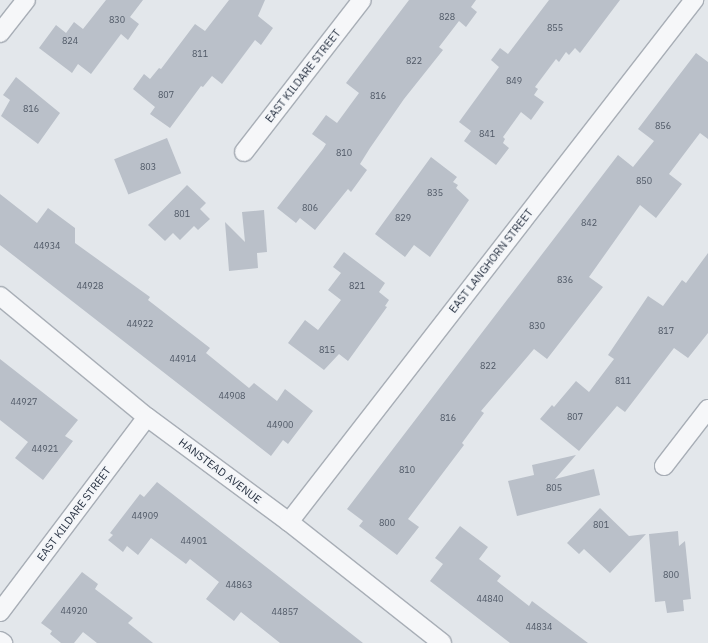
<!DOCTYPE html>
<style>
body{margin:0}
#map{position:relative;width:708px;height:643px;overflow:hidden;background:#e3e7eb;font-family:"IBM Plex Sans",sans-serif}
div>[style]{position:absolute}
.building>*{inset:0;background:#bac0c9;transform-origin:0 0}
.roads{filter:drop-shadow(1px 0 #a8aeb6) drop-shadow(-1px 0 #a8aeb6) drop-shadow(0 1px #a8aeb6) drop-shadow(0 -1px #a8aeb6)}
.minor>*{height:18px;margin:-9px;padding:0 9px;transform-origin:9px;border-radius:9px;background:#f6f7f9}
span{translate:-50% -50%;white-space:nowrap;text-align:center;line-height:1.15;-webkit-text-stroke:3.5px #f3f5f8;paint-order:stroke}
.number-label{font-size:9px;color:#4e5765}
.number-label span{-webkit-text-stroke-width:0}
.street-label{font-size:11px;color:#2a3444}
</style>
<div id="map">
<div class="building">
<i style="clip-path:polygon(106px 0,143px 0,130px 17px,139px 24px,128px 40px,121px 34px,91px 74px,78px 64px,72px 73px,39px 48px,56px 25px,66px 33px,74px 22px,83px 29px)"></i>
<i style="clip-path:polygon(229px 0,265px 0,258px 16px,273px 28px,261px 45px,255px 40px,222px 84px,212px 76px,203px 87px,201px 86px,170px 128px,150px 114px,155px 107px,133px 89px,144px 74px,150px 79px,159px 68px,161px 69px,195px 24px,205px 31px)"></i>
<i style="clip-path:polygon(409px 0,476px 0,471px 7px,477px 12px,466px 27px,459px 21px,439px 47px,443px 50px,404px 99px,370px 148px,360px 164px,367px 170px,351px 192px,348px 189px,315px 230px,300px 218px,296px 223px,277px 208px,323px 149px,326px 144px,312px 134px,326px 115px,337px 123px,359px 93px,346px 83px)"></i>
<i style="clip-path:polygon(549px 0,620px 0,580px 53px,575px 48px,569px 55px,566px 52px,559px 62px,556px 59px,535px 87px,538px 89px,534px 95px,544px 102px,531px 120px,521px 112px,503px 137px,505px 139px,503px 143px,509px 148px,496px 165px,464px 141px,471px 131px,459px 122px,499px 67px,491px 60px,500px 48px,508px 54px)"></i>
<i style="clip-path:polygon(696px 53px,708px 62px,708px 139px,700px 133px,669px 174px,682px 184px,656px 218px,640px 205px,589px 277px,603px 287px,547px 359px,534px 349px,481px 411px,484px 413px,462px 443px,464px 445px,408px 519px,419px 527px,397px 555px,359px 526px,363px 521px,347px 509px,618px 155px,633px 167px,654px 141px,638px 129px)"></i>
<i style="clip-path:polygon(16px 77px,60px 113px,38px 144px,1px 116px,10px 100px,3px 95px)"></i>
<i style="left:167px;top:138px;width:38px;height:57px;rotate:68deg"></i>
<i style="clip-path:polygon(431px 157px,457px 177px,453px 182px,458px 185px,456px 188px,469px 200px,430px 257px,414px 245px,405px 257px,375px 234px)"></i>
<i style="clip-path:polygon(187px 185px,206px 203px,200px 209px,210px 219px,198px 230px,194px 226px,180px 240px,173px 233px,165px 241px,148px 225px)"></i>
<i style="clip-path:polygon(0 194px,37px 223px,48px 208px,75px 228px,75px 243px,150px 297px,148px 300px,210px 348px,206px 353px,249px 388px,254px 383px,277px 401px,285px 389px,313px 411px,288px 444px,283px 440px,271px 456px,0 245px)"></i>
<i style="clip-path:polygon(264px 210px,267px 252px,257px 253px,258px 268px,229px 271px,225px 222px,245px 242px,242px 212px)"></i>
<i style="clip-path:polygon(344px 252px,385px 283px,379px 292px,389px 300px,385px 306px,387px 307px,348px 361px,339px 354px,324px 370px,288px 343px,305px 320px,318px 330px,341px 300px,328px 290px,341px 273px,333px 267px)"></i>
<i style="clip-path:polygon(708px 253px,708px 333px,688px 358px,674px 348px,625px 412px,617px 406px,579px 451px,540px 419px,552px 405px,554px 407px,576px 381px,589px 392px,614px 359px,608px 355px,648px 296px,663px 306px,682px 280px,686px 283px)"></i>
<i style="clip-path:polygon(0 359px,78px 420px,65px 436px,73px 441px,43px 480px,15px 458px,28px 442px,0 420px)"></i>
<i style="clip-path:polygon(576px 455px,555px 479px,594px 469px,600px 495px,517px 516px,508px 481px,534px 475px,532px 465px)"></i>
<i style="clip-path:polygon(157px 482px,279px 577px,363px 643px,280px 643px,241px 612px,234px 621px,206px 599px,219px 582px,190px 559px,186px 564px,151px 538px,138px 555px,127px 546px,123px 552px,108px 540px,113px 535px,110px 533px,140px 494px,144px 497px)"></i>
<i style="clip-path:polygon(600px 508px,629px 536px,646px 534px,610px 573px,584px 549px,579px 554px,567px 543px)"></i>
<i style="clip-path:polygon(460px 526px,488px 547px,479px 559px,501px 576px,497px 581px,529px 606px,532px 601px,588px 643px,510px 643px,430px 581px,443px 564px,435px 558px)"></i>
<i style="clip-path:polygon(678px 531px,679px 546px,685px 541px,691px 599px,683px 600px,684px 611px,667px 613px,665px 601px,655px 602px,649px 534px)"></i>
<i style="clip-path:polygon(82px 572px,98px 584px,95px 589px,133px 618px,128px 623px,153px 643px,97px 643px,83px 632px,74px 643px,61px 643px,50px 634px,52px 631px,41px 623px)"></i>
</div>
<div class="roads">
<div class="minor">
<i style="left:0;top:33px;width:42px;rotate:-51.8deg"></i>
<i style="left:244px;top:152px;width:192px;rotate:-52.2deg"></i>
<i style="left:0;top:296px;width:190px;rotate:39.5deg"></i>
<i style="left:147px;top:417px;width:177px;rotate:36.5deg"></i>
<i style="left:289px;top:522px;width:195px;rotate:38.3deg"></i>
<i style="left:664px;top:466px;width:72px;rotate:-52.3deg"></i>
<i style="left:289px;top:522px;width:661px;rotate:-52.19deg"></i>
<i style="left:0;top:612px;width:244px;rotate:-53deg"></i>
<i style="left:0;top:641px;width:4px;rotate:34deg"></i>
</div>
</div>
<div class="number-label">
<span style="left:447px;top:17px">828</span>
<span style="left:117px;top:20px">830</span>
<span style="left:555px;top:28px">855</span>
<span style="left:70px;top:41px">824</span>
<span style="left:200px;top:54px">811</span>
<span style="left:414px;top:61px">822</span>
<span style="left:514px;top:81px">849</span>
<span style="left:166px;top:95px">807</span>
<span style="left:378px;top:96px">816</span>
<span style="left:31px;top:109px">816</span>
<span style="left:663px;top:126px">856</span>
<span style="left:487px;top:134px">841</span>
<span style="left:344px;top:153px">810</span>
<span style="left:148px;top:167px">803</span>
<span style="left:644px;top:181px">850</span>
<span style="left:435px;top:193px">835</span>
<span style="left:310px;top:208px">806</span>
<span style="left:182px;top:214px">801</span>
<span style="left:403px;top:218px">829</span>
<span style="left:589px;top:223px">842</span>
<span style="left:47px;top:246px">44934</span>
<span style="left:565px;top:280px">836</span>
<span style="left:90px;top:286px">44928</span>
<span style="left:357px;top:286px">821</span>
<span style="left:140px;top:324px">44922</span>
<span style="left:537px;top:326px">830</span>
<span style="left:666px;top:331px">817</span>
<span style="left:327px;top:350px">815</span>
<span style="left:183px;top:359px">44914</span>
<span style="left:488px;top:366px">822</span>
<span style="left:623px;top:381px">811</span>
<span style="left:232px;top:396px">44908</span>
<span style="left:24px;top:402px">44927</span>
<span style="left:575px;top:417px">807</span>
<span style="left:448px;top:418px">816</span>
<span style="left:280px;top:425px">44900</span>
<span style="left:45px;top:449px">44921</span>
<span style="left:407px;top:470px">810</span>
<span style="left:554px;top:488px">805</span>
<span style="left:145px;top:516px">44909</span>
<span style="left:387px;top:523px">800</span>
<span style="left:601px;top:525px">801</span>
<span style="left:194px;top:541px">44901</span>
<span style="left:671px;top:575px">800</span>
<span style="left:239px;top:585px">44863</span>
<span style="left:490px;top:599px">44840</span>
<span style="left:74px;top:611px">44920</span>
<span style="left:285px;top:612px">44857</span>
<span style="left:539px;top:627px">44834</span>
</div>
<div class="street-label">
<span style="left:303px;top:76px;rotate:-52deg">EAST KILDARE STREET</span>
<span style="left:491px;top:261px;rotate:-52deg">EAST LANGHORN STREET</span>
<span style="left:220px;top:471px;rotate:37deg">HANSTEAD AVENUE</span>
<span style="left:74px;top:514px;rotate:-53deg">EAST KILDARE STREET</span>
</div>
</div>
